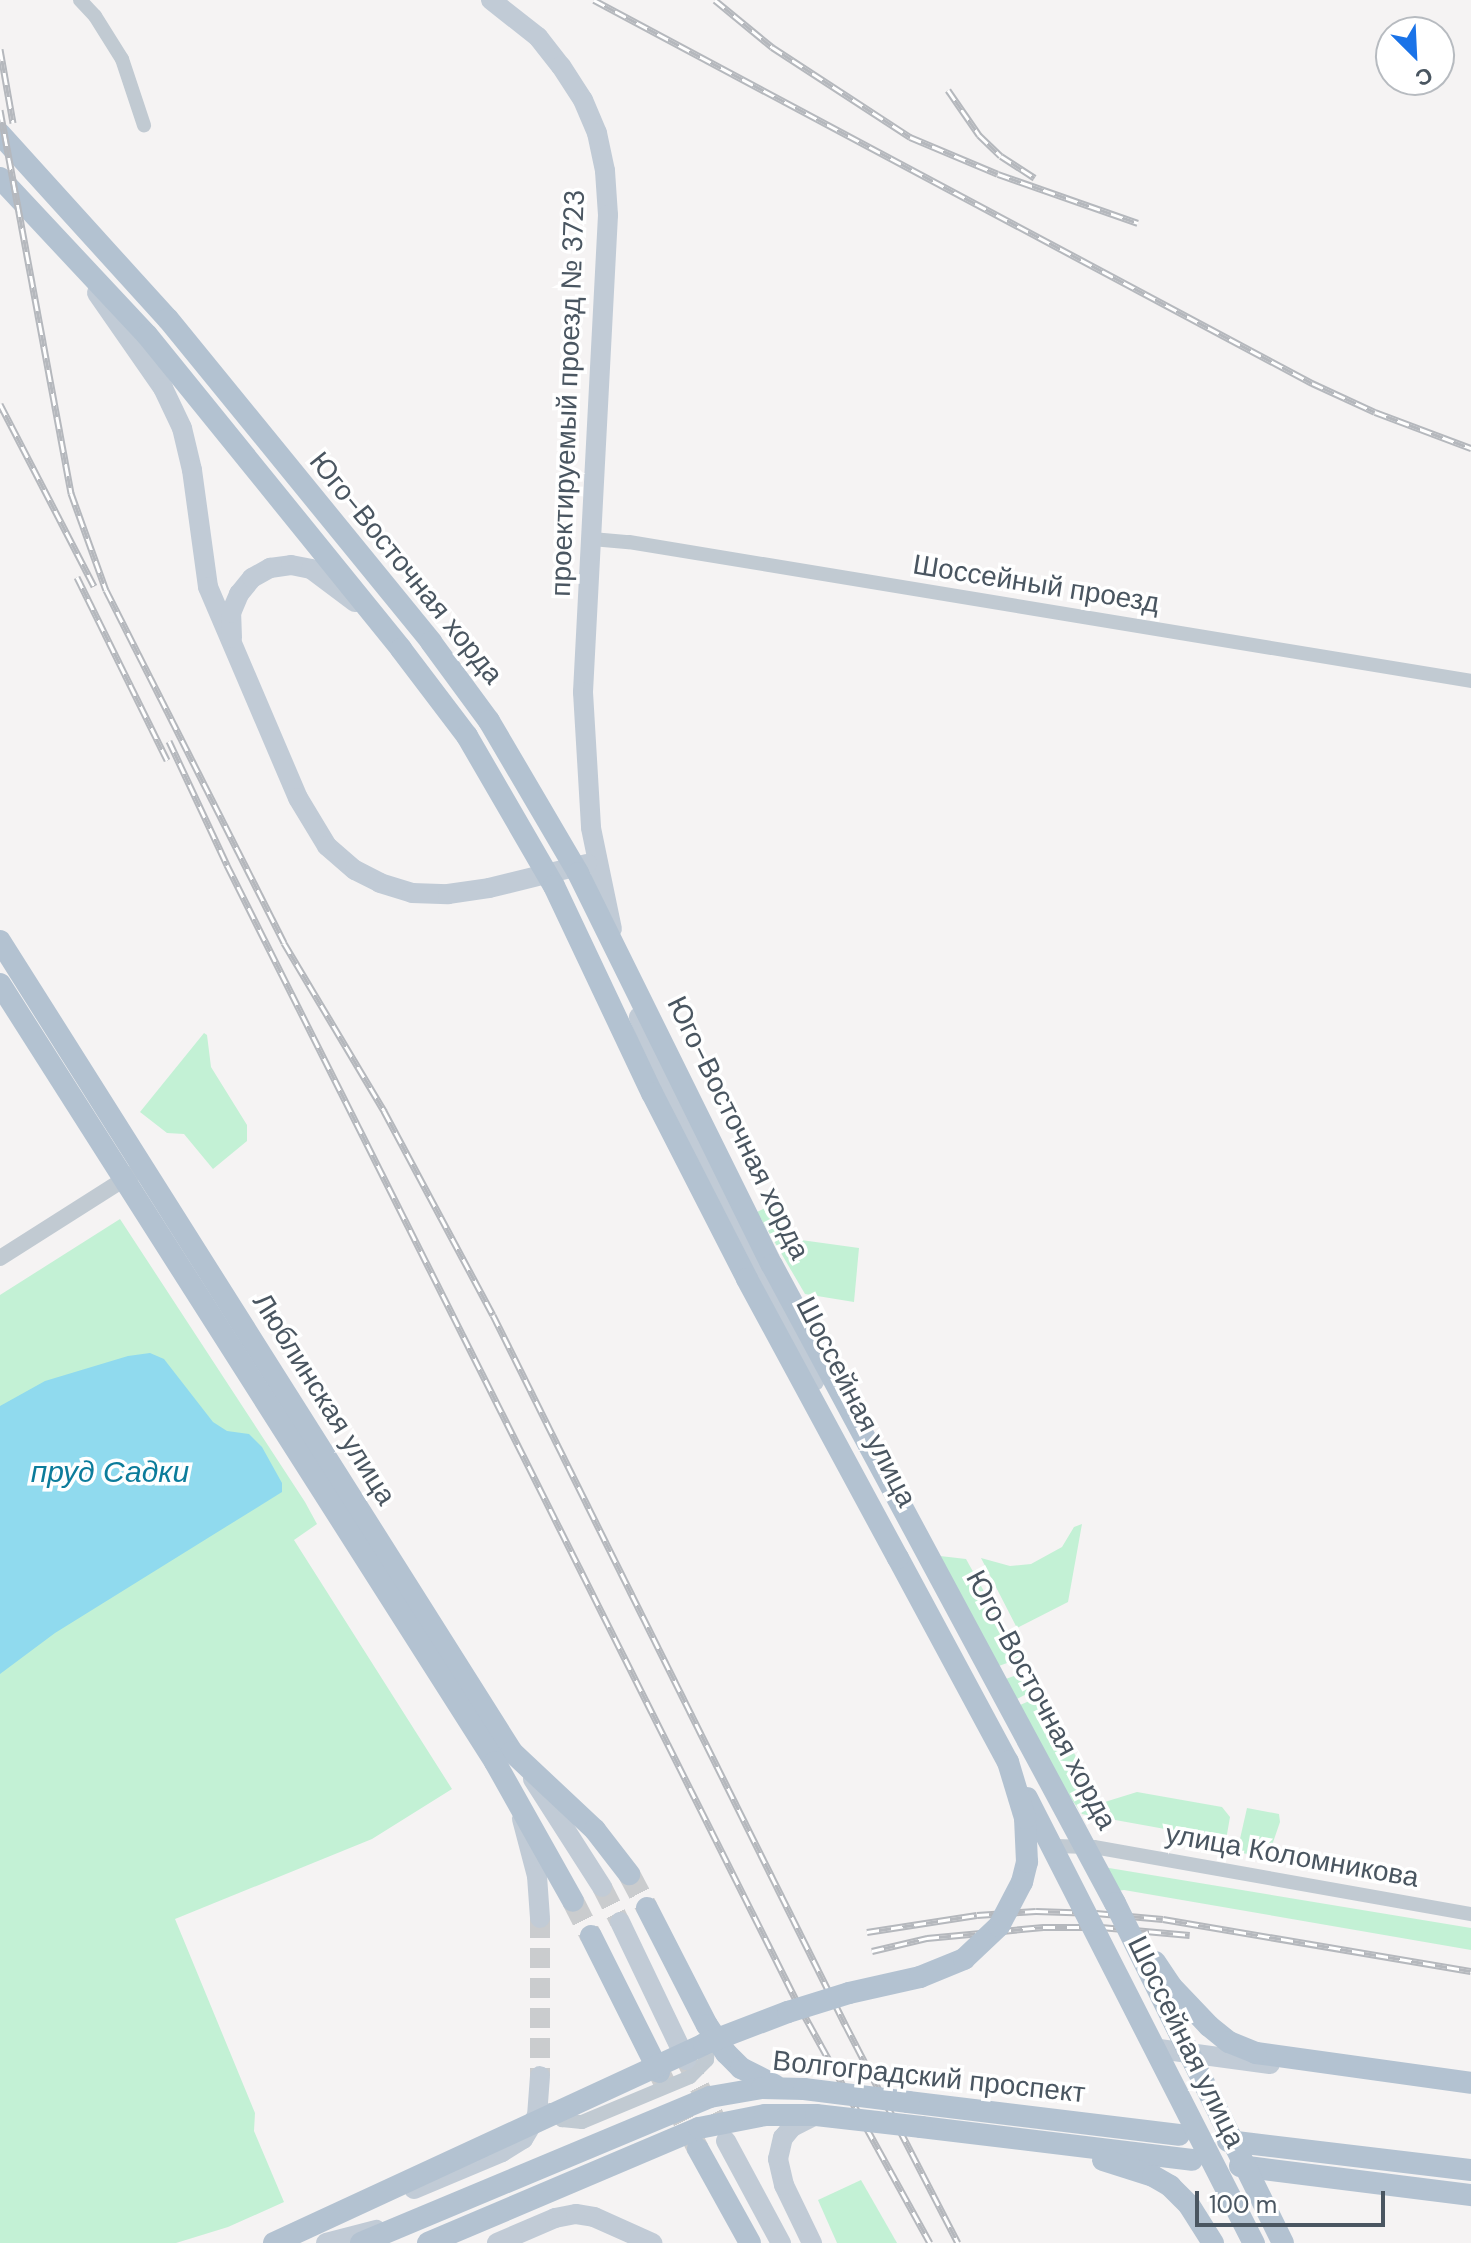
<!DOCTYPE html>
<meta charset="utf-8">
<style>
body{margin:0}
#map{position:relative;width:1471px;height:2243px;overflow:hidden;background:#f5f3f3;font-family:"DM Sans",sans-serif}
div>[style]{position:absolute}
.green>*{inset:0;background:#c3f1d5}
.water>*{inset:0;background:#90daee}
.secondary-tunnel>*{height:20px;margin-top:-10px;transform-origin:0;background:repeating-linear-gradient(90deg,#caccce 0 20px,transparent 0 30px)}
.primary-tunnel>*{height:22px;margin-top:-11px;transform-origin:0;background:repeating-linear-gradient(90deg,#caccce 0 22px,transparent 0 33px)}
.minor>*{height:14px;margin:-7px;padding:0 7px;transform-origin:7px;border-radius:7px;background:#c1cad2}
.tertiary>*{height:16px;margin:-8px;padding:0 8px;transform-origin:8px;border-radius:8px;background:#c1cad2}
.secondary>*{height:20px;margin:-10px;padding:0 10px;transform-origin:10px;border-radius:10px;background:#c1cbd6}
.primary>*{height:22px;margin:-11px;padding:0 11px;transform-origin:11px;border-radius:11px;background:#b3c2d1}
.rail>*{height:7px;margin-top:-3.5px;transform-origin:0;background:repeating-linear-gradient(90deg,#fff 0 12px,#b5b8bd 0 24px);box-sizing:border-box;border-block:2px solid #b5b8bd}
.primary-bridge>*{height:22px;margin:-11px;padding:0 11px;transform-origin:11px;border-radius:11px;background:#b3c2d1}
span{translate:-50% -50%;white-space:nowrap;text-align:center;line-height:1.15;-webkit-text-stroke:7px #fff;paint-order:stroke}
.street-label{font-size:28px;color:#4a5661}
.water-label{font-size:30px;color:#0c7c9b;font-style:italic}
.north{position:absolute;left:1375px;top:16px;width:80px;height:80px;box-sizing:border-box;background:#fff;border:2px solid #b7bbc0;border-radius:50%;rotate:156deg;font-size:22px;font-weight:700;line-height:32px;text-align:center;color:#4a5661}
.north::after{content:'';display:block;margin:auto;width:28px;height:36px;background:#1a73e8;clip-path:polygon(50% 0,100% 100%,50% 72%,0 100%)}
.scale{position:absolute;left:1195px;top:2191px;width:190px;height:36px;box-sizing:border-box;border:4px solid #4a5661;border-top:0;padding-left:10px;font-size:24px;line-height:28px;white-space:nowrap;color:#4a5661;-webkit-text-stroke:6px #fff;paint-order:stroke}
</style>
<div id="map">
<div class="green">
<i style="clip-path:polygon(204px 1033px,207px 1035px,211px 1067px,247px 1125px,247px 1141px,213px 1169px,184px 1134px,167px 1133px,140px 1112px)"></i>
<i style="clip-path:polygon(775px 1203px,801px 1240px,859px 1248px,854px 1302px,805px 1294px,757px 1212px)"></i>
<i style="clip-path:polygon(120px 1219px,305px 1502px,317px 1524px,294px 1540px,452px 1789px,372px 1839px,175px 1919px,255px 2113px,254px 2131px,284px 2202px,228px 2227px,176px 2243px,0 2243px,0 1295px)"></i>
<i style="clip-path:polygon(1082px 1524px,1068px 1602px,1017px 1628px,981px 1558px,1010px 1566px,1031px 1564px,1062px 1547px,1074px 1527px)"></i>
<i style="clip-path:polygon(940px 1556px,966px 1559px,1021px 1658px,996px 1667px)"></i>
<i style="clip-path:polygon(1030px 1670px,1038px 1688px,1015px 1700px,1003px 1680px)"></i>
<i style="clip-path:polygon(1043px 1695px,1089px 1781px,1092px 1787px,1085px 1797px,1095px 1805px,1137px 1792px,1222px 1807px,1230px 1817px,1226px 1840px,1082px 1814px,1060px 1783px,1020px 1705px)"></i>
<i style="clip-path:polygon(1247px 1808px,1279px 1814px,1280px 1822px,1269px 1854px,1263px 1857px,1237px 1852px)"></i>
<i style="clip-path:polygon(1103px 1867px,1471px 1928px,1471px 1950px,1124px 1890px,1110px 1892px)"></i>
<i style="clip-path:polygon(861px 2180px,897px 2243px,837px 2243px,818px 2200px)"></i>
</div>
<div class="water">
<i style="clip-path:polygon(150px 1353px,164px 1359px,213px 1422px,227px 1431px,249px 1434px,262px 1447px,282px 1483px,282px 1492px,55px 1633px,0 1674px,0 1406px,45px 1381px,128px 1356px)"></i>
</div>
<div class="secondary-tunnel">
<i style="left:602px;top:1887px;width:39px;rotate:63deg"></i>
<i style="left:540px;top:1918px;width:158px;rotate:90deg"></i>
<i style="left:686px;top:2060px;width:87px;rotate:63.4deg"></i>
</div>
<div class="primary-tunnel">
<i style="left:629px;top:1874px;width:38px;rotate:62deg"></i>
<i style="left:573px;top:1901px;width:39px;rotate:63deg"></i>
<i style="left:659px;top:2072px;width:86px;rotate:63.1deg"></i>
</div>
<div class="minor">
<i style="left:80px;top:0;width:22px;rotate:47deg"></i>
<i style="left:95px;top:16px;width:51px;rotate:57.9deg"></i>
<i style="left:122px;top:59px;width:70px;rotate:71.6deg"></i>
<i style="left:592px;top:539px;width:37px;rotate:5deg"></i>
<i style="left:629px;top:542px;width:853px;rotate:9.37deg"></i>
<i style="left:1056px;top:1846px;width:38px;rotate:2deg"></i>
<i style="left:1094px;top:1847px;width:383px;rotate:10.1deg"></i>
<i style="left:550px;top:2110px;width:16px;rotate:40deg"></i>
<i style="left:562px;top:2120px;width:20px;rotate:6deg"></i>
<i style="left:582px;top:2122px;width:117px;rotate:-22.6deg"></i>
<i style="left:690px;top:2077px;width:24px;rotate:-45deg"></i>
<i style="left:707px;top:2060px;width:25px;rotate:-85deg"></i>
</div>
<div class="tertiary">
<i style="left:0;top:1258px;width:159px;rotate:-32.4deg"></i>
</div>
<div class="secondary">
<i style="left:491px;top:0;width:60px;rotate:38.2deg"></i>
<i style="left:538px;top:37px;width:37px;rotate:52deg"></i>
<i style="left:561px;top:66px;width:40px;rotate:57.1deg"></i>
<i style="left:583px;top:100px;width:36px;rotate:67deg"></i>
<i style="left:597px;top:133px;width:39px;rotate:78deg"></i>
<i style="left:605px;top:171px;width:44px;rotate:86.1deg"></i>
<i style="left:608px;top:215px;width:478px;rotate:93deg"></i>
<i style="left:583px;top:692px;width:136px;rotate:86.6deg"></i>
<i style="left:591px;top:828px;width:103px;rotate:78.3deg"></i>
<i style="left:97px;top:293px;width:116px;rotate:55.2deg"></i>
<i style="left:163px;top:388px;width:44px;rotate:64.6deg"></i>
<i style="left:182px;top:428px;width:43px;rotate:76.6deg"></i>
<i style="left:192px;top:470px;width:118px;rotate:82.2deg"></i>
<i style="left:208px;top:587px;width:229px;rotate:66.9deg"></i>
<i style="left:298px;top:798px;width:56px;rotate:58.9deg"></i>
<i style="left:327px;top:846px;width:37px;rotate:41deg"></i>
<i style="left:355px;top:870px;width:28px;rotate:27deg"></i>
<i style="left:380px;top:883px;width:34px;rotate:17deg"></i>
<i style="left:412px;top:893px;width:36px;rotate:2deg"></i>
<i style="left:448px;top:894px;width:41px;rotate:-8.3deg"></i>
<i style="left:489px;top:888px;width:101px;rotate:-13.8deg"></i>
<i style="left:232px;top:638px;width:25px;rotate:-92deg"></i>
<i style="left:231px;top:613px;width:21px;rotate:-67deg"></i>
<i style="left:239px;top:594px;width:21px;rotate:-51deg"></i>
<i style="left:252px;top:578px;width:21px;rotate:-29deg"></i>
<i style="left:270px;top:568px;width:21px;rotate:-8deg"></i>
<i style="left:291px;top:565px;width:20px;rotate:11deg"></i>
<i style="left:311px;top:569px;width:55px;rotate:36.9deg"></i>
<i style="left:639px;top:1017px;width:123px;rotate:66.6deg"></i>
<i style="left:688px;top:1130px;width:281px;rotate:63.3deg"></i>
<i style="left:533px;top:1779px;width:128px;rotate:57.4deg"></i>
<i style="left:522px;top:1819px;width:59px;rotate:75.3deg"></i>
<i style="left:537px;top:1876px;width:42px;rotate:85.9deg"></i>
<i style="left:620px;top:1922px;width:153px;rotate:64.4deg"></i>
<i style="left:1159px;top:2049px;width:112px;rotate:7.7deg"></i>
<i style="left:726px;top:2141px;width:116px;rotate:61.7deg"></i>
<i style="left:414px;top:2189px;width:95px;rotate:-22.8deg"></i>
<i style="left:502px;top:2152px;width:25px;rotate:-32deg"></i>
<i style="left:523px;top:2139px;width:27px;rotate:-59deg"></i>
<i style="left:537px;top:2116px;width:40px;rotate:-85.7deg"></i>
<i style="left:326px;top:2243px;width:52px;rotate:-14.6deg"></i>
<i style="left:497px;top:2243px;width:63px;rotate:-23.3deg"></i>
<i style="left:555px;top:2218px;width:21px;rotate:-11deg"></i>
<i style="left:576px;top:2214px;width:18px;rotate:9deg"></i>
<i style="left:594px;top:2217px;width:64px;rotate:24.1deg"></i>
<i style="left:812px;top:2243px;width:64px;rotate:-115.8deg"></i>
<i style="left:784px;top:2185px;width:27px;rotate:-103deg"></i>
<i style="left:778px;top:2159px;width:22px;rotate:-77deg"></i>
<i style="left:783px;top:2138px;width:14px;rotate:-51deg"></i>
<i style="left:792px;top:2127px;width:27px;rotate:-27deg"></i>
</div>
<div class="primary">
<i style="left:0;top:134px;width:250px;rotate:47.8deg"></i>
<i style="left:168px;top:319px;width:417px;rotate:50.8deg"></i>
<i style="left:431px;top:642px;width:98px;rotate:53.7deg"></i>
<i style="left:0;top:178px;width:215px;rotate:46.9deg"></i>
<i style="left:147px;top:335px;width:404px;rotate:51deg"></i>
<i style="left:401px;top:649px;width:109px;rotate:52.8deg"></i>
<i style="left:0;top:941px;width:959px;rotate:57.73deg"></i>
<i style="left:512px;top:1752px;width:114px;rotate:43.2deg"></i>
<i style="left:595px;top:1830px;width:56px;rotate:52.3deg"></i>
<i style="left:0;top:984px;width:922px;rotate:57.53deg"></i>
<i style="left:495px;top:1762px;width:159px;rotate:60.7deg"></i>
<i style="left:898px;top:1558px;width:232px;rotate:61.7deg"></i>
<i style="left:647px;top:1908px;width:131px;rotate:62.9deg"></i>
<i style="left:707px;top:2025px;width:34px;rotate:56deg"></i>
<i style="left:726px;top:2053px;width:21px;rotate:45deg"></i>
<i style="left:741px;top:2068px;width:38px;rotate:27deg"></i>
<i style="left:591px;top:1936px;width:152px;rotate:63.4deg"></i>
<i style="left:1256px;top:2053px;width:217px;rotate:7.9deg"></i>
<i style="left:908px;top:2102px;width:273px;rotate:6.9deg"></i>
<i style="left:921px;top:2127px;width:273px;rotate:6.9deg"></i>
<i style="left:1228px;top:2141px;width:245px;rotate:6.8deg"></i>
<i style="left:698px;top:2149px;width:107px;rotate:61deg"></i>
<i style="left:1103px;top:2160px;width:52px;rotate:17.7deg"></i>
<i style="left:1153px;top:2176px;width:20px;rotate:30deg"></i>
<i style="left:1170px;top:2186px;width:27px;rotate:45deg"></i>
<i style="left:1189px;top:2205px;width:45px;rotate:57.7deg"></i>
<i style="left:1240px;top:2166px;width:233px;rotate:7.2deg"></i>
<i style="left:361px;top:2243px;width:378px;rotate:-22.7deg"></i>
<i style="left:710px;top:2097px;width:53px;rotate:-9.8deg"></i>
<i style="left:762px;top:2088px;width:42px;rotate:1.4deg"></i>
<i style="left:428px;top:2243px;width:294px;rotate:-23deg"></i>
<i style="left:699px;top:2128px;width:67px;rotate:-11.1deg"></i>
<i style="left:765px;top:2115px;width:51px"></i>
</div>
<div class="rail">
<i style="left:594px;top:0;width:814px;rotate:28.08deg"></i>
<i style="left:1312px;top:383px;width:69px;rotate:24.7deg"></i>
<i style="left:1375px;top:412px;width:103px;rotate:20.6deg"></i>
<i style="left:715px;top:0;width:74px;rotate:39.5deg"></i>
<i style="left:772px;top:47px;width:165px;rotate:33.1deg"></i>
<i style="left:910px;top:137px;width:95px;rotate:22.8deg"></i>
<i style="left:998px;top:174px;width:148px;rotate:19.3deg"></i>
<i style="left:0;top:49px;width:75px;rotate:80deg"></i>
<i style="left:948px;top:90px;width:55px;rotate:55.4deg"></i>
<i style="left:979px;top:135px;width:30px;rotate:44deg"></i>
<i style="left:1001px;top:156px;width:40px;rotate:32.9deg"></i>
<i style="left:0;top:110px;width:390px;rotate:79.5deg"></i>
<i style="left:71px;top:493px;width:103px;rotate:70.2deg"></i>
<i style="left:106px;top:590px;width:395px;rotate:63.2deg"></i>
<i style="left:284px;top:943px;width:196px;rotate:59.2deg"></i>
<i style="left:384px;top:1111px;width:231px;rotate:61.9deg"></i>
<i style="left:493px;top:1315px;width:792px;rotate:63.6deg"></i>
<i style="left:845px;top:2024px;width:246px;rotate:62.7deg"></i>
<i style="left:0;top:404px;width:205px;rotate:62.7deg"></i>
<i style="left:77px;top:577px;width:204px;rotate:63.8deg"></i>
<i style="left:169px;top:741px;width:137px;rotate:64.9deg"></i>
<i style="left:227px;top:865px;width:1272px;rotate:63.37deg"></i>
<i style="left:797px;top:2002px;width:275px;rotate:61.1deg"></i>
<i style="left:867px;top:1932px;width:111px;rotate:-8.8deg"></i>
<i style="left:977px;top:1915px;width:59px;rotate:-3.9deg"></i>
<i style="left:1036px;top:1911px;width:60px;rotate:1.9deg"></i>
<i style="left:1096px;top:1913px;width:67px;rotate:5.1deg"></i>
<i style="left:1163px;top:1919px;width:312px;rotate:9.6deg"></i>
<i style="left:872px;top:1951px;width:57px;rotate:-13.3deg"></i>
<i style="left:927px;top:1938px;width:117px;rotate:-5.4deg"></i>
<i style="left:1043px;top:1927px;width:58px"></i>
<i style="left:1101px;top:1927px;width:89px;rotate:5.1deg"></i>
</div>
<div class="primary-bridge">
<i style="left:489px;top:721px;width:176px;rotate:59.6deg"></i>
<i style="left:578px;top:873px;width:437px;rotate:63.7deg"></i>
<i style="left:772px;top:1265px;width:724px;rotate:61.74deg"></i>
<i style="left:1115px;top:1903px;width:379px;rotate:63.7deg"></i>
<i style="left:467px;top:736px;width:173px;rotate:59.9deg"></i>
<i style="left:554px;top:886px;width:229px;rotate:64.7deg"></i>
<i style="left:652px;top:1093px;width:209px;rotate:62.9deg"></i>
<i style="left:747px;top:1279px;width:317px;rotate:61.6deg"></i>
<i style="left:1027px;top:1798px;width:500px;rotate:63deg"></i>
<i style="left:1155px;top:1962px;width:29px;rotate:56deg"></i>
<i style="left:1171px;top:1986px;width:55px;rotate:46.5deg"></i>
<i style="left:1209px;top:2026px;width:26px;rotate:39deg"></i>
<i style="left:1229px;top:2042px;width:29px;rotate:22deg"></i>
<i style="left:804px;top:2089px;width:105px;rotate:7.1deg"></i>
<i style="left:816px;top:2115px;width:106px;rotate:6.5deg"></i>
<i style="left:274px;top:2243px;width:474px;rotate:-24.8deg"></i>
<i style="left:704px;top:2044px;width:90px;rotate:-20.9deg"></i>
<i style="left:788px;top:2012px;width:64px;rotate:-17.3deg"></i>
<i style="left:849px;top:1993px;width:73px;rotate:-12.7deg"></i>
<i style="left:920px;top:1977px;width:48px;rotate:-22.2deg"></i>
<i style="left:964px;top:1959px;width:48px;rotate:-43.3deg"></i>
<i style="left:999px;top:1926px;width:50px;rotate:-62.4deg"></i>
<i style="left:1022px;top:1882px;width:21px;rotate:-76deg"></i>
<i style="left:1027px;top:1862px;width:44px;rotate:-92.6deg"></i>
<i style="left:1025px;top:1818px;width:59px;rotate:-106.9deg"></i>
</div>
<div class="street-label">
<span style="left:568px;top:393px;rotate:-88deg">проектируемый проезд № 3723</span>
<span style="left:406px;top:568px;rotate:51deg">Юго-Восточная хорда</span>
<span style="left:1036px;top:584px;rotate:9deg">Шоссейный проезд</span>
<span style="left:738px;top:1128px;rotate:64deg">Юго-Восточная хорда</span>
<span style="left:324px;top:1399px;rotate:58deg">Люблинская улица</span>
<span style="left:856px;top:1402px;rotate:63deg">Шоссейная улица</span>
<span style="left:1041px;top:1700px;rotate:62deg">Юго-Восточная хорда</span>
<span style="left:1292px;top:1856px;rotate:10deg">улица Коломникова</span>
<span style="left:1186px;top:2042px;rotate:64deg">Шоссейная улица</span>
<span style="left:929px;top:2077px;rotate:6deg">Волгоградский проспект</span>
</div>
<div class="water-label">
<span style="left:110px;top:1472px">пруд Садки</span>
</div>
<div class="north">С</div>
<div class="scale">100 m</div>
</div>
